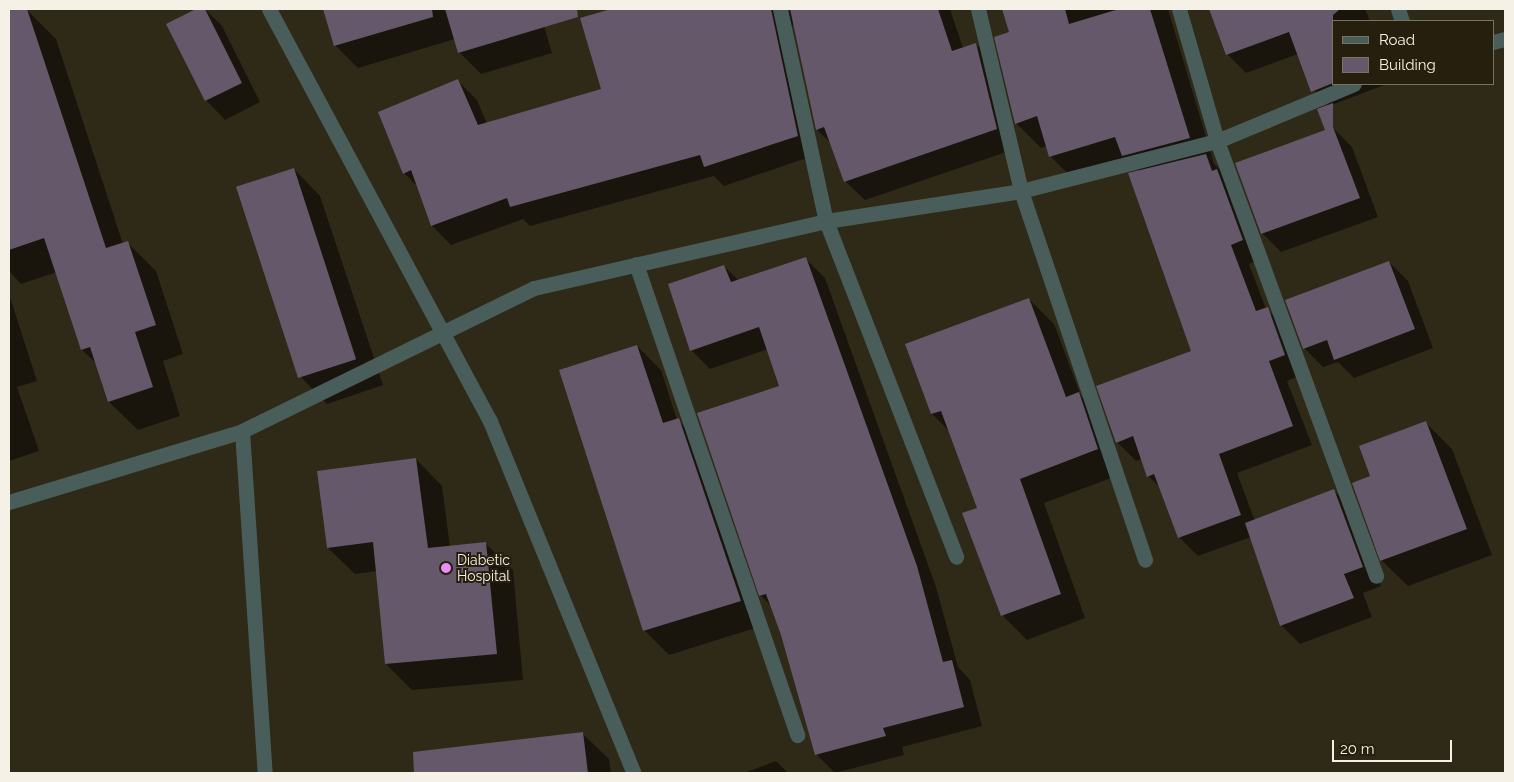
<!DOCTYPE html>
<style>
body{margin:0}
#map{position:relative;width:1514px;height:782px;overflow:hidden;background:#2f2917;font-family:Raleway,sans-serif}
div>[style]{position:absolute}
.shadow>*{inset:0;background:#0007}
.building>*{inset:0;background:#64586a;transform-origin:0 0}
.minor>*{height:15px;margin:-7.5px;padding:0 7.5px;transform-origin:7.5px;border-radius:7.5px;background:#495e5a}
.tertiary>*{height:15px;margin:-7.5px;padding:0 7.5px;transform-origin:7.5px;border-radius:7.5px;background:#495e5a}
.dots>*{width:14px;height:14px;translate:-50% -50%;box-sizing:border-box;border:2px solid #261f0e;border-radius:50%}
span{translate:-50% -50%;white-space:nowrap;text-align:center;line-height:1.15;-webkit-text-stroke:4px #261f0e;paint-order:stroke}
.poi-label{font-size:14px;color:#f6f1e6}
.left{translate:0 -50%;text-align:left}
.frame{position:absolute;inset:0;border:10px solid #f6f1e6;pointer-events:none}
.legend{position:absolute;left:1332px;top:20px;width:162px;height:65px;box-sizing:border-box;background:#261f0e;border:1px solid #797364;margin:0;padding:6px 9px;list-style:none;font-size:15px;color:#f6f1e6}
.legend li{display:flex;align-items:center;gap:10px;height:25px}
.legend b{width:25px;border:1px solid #797364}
.scale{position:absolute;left:1332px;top:740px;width:120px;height:22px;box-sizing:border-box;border:2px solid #f6f1e6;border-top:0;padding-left:6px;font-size:15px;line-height:18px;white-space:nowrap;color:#f6f1e6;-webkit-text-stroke:4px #261f0e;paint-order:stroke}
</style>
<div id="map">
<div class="shadow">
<i style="clip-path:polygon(199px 9px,205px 9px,222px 26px,260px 102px,225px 120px,206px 100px,167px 24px)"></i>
<i style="clip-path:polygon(325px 9px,539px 9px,552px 53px,481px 74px,459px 52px,455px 39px,358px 68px,336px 46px)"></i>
<i style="clip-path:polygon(615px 9px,950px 9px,963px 48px,976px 44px,995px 63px,1015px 149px,865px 200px,845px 181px,832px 144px,817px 130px,794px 23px,789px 31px,816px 155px,724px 186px,714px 176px,530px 226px,523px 219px,451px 245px,432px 226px,418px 187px,404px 173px,458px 81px,477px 100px,487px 124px,603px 90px,582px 19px)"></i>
<i style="clip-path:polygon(1003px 9px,1168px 9px,1214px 164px,1225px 174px,1261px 259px,1249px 264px,1266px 309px,1286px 327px,1304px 374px,1287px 381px,1312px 445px,1237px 473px,1255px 521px,1334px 491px,1353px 510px,1381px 586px,1363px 593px,1372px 617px,1300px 644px,1281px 625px,1251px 537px,1198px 556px,1179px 537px,1161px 488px,1148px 476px,1142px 459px,1136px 461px,1117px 442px,1192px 352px,1172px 297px,1176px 296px,1140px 172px,1132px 164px,1076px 182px,1050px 156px,1047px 146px,1041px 148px,1016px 123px,1011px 33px)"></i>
<i style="clip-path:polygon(1210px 9px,1365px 9px,1370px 21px,1333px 21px,1333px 84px,1387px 84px,1329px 106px,1310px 86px,1298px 54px,1246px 73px,1227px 54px)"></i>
<i style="clip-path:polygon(27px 10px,56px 39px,123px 244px,127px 242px,156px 271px,183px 354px,163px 361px,180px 416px,138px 430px,109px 402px,97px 364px,82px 350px,57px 272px,21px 284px,9px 271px,9px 16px)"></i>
<i style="clip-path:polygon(1333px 128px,1352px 147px,1378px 217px,1281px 252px,1262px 233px)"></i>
<i style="clip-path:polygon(294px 169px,320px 196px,383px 385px,327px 404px,301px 377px)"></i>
<i style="clip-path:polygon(806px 259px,825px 278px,936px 587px,958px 667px,970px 680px,982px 726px,902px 747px,904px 755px,835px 773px,816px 754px,782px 635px,772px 607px,760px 595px,780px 387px,768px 349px,710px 369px,691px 350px,724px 266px,739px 281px)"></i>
<i style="clip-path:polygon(1389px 262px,1408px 281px,1433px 348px,1354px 378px,1338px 362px,1323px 367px,1304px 348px)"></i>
<i style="clip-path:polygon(9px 294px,37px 381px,17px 387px,39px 451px,9px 461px)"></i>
<i style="clip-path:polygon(1029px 299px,1054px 324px,1081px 396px,1103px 418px,1122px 474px,1044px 503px,1085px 618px,1027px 640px,1003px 616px,964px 514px,979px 508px,951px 433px,932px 414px,906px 345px)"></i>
<i style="clip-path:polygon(637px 346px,661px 370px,677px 420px,703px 444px,765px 625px,669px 655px,644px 630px)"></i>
<i style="clip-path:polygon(1426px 423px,1452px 449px,1492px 555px,1408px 586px,1381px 560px,1372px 477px)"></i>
<i style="clip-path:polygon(416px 459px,442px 486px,450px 547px,486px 544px,513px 570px,523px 680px,412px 690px,386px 664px,377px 571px,355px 574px,328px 548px)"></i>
<i style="clip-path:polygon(582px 733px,609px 759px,611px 773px,425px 773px,422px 753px)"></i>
<i style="clip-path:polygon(776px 761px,788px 773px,744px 773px)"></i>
</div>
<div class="building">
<i style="clip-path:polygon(9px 9px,27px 9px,106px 248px,128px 241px,156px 325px,135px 332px,153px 387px,108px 402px,90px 347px,81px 350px,44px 238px,9px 250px)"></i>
<i style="clip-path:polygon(196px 9px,205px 9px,242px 83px,205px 101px,166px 24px)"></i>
<i style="clip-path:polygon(323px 9px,432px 9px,433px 17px,334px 46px)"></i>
<i style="clip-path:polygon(445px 9px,577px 9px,578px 17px,458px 53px)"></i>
<i style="clip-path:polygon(611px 9px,771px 9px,798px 136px,704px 167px,700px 155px,510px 207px,507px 198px,431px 226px,411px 170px,403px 174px,378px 112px,458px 79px,478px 125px,601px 89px,580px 18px)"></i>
<i style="clip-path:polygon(790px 9px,938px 9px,952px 51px,976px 43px,997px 129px,844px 182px,824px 127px,816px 130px)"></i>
<i style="clip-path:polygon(1002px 9px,1065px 9px,1069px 24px,1119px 9px,1150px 9px,1190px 138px,1122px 156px,1115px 137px,1049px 157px,1037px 116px,1015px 124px,994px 37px,1009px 32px)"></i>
<i style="clip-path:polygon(1209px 9px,1340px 9px,1333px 15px,1333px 83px,1311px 92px,1289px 32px,1226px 55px)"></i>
<i style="clip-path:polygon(1333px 103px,1333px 127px,1360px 198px,1261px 234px,1235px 163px,1325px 130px,1317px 109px)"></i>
<i style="clip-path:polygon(1206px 154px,1212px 171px,1217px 169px,1243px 240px,1231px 245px,1256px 311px,1268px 307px,1285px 355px,1269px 361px,1293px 426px,1219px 454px,1241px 515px,1178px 538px,1154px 474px,1147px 477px,1133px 436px,1116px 443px,1096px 386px,1191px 351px,1128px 173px)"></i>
<i style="left:294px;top:168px;width:201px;height:61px;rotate:72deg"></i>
<i style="clip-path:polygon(806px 257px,917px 566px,943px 662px,952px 660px,964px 707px,883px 728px,886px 736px,815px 755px,781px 635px,766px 594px,759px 596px,697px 413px,779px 386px,759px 327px,690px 351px,668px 284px,724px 265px,731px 282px)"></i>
<i style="clip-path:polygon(1389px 261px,1415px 329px,1334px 360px,1327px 340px,1303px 349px,1285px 300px)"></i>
<i style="clip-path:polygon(1029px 298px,1066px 397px,1079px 392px,1098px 449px,1020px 479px,1061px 594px,1001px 616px,962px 513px,977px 508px,941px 411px,931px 414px,905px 344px)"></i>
<i style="clip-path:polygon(637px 345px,663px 423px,679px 418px,741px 601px,643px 631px,559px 370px)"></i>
<i style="clip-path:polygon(1426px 421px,1467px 529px,1380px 561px,1352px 483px,1370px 476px,1359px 446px)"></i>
<i style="clip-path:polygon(416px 458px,428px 548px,486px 542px,497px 654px,385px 664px,373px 542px,327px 548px,317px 471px)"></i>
<i style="clip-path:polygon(1334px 489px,1363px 567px,1344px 574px,1354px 598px,1280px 626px,1245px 523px)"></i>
<i style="clip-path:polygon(583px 732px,588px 773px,414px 773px,413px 752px)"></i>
</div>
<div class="minor">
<i style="left:780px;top:9px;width:217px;rotate:77.8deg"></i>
<i style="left:826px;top:221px;width:360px;rotate:68.8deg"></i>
<i style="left:978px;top:9px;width:187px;rotate:76.7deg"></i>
<i style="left:1021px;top:191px;width:389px;rotate:71.4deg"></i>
<i style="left:1179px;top:9px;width:137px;rotate:73.9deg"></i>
<i style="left:1217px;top:141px;width:463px;rotate:69.9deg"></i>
<i style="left:1398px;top:9px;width:13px;rotate:72deg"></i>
<i style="left:1493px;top:42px;width:12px;rotate:-14deg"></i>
<i style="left:636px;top:264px;width:498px;rotate:71.1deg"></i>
<i style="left:242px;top:431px;width:343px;rotate:86.2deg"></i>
<i style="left:9px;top:502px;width:244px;rotate:-16.9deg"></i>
<i style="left:242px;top:431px;width:325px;rotate:-26.1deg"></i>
<i style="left:534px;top:288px;width:300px;rotate:-12.9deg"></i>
<i style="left:826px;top:221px;width:197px;rotate:-8.7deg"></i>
<i style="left:1021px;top:191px;width:202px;rotate:-14.3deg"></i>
<i style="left:1217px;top:141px;width:148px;rotate:-22.6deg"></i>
</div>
<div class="tertiary">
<i style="left:269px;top:9px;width:468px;rotate:61.8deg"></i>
<i style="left:490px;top:421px;width:380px;rotate:67.8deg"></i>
</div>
<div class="dots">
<i style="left:446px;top:568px;background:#eb8dfb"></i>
</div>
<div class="poi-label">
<span class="left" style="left:457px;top:568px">Diabetic<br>Hospital</span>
</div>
<div class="frame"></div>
<ul class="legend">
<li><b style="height:6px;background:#495e5a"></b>Road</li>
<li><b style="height:14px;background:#64586a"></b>Building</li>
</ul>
<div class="scale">20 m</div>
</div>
